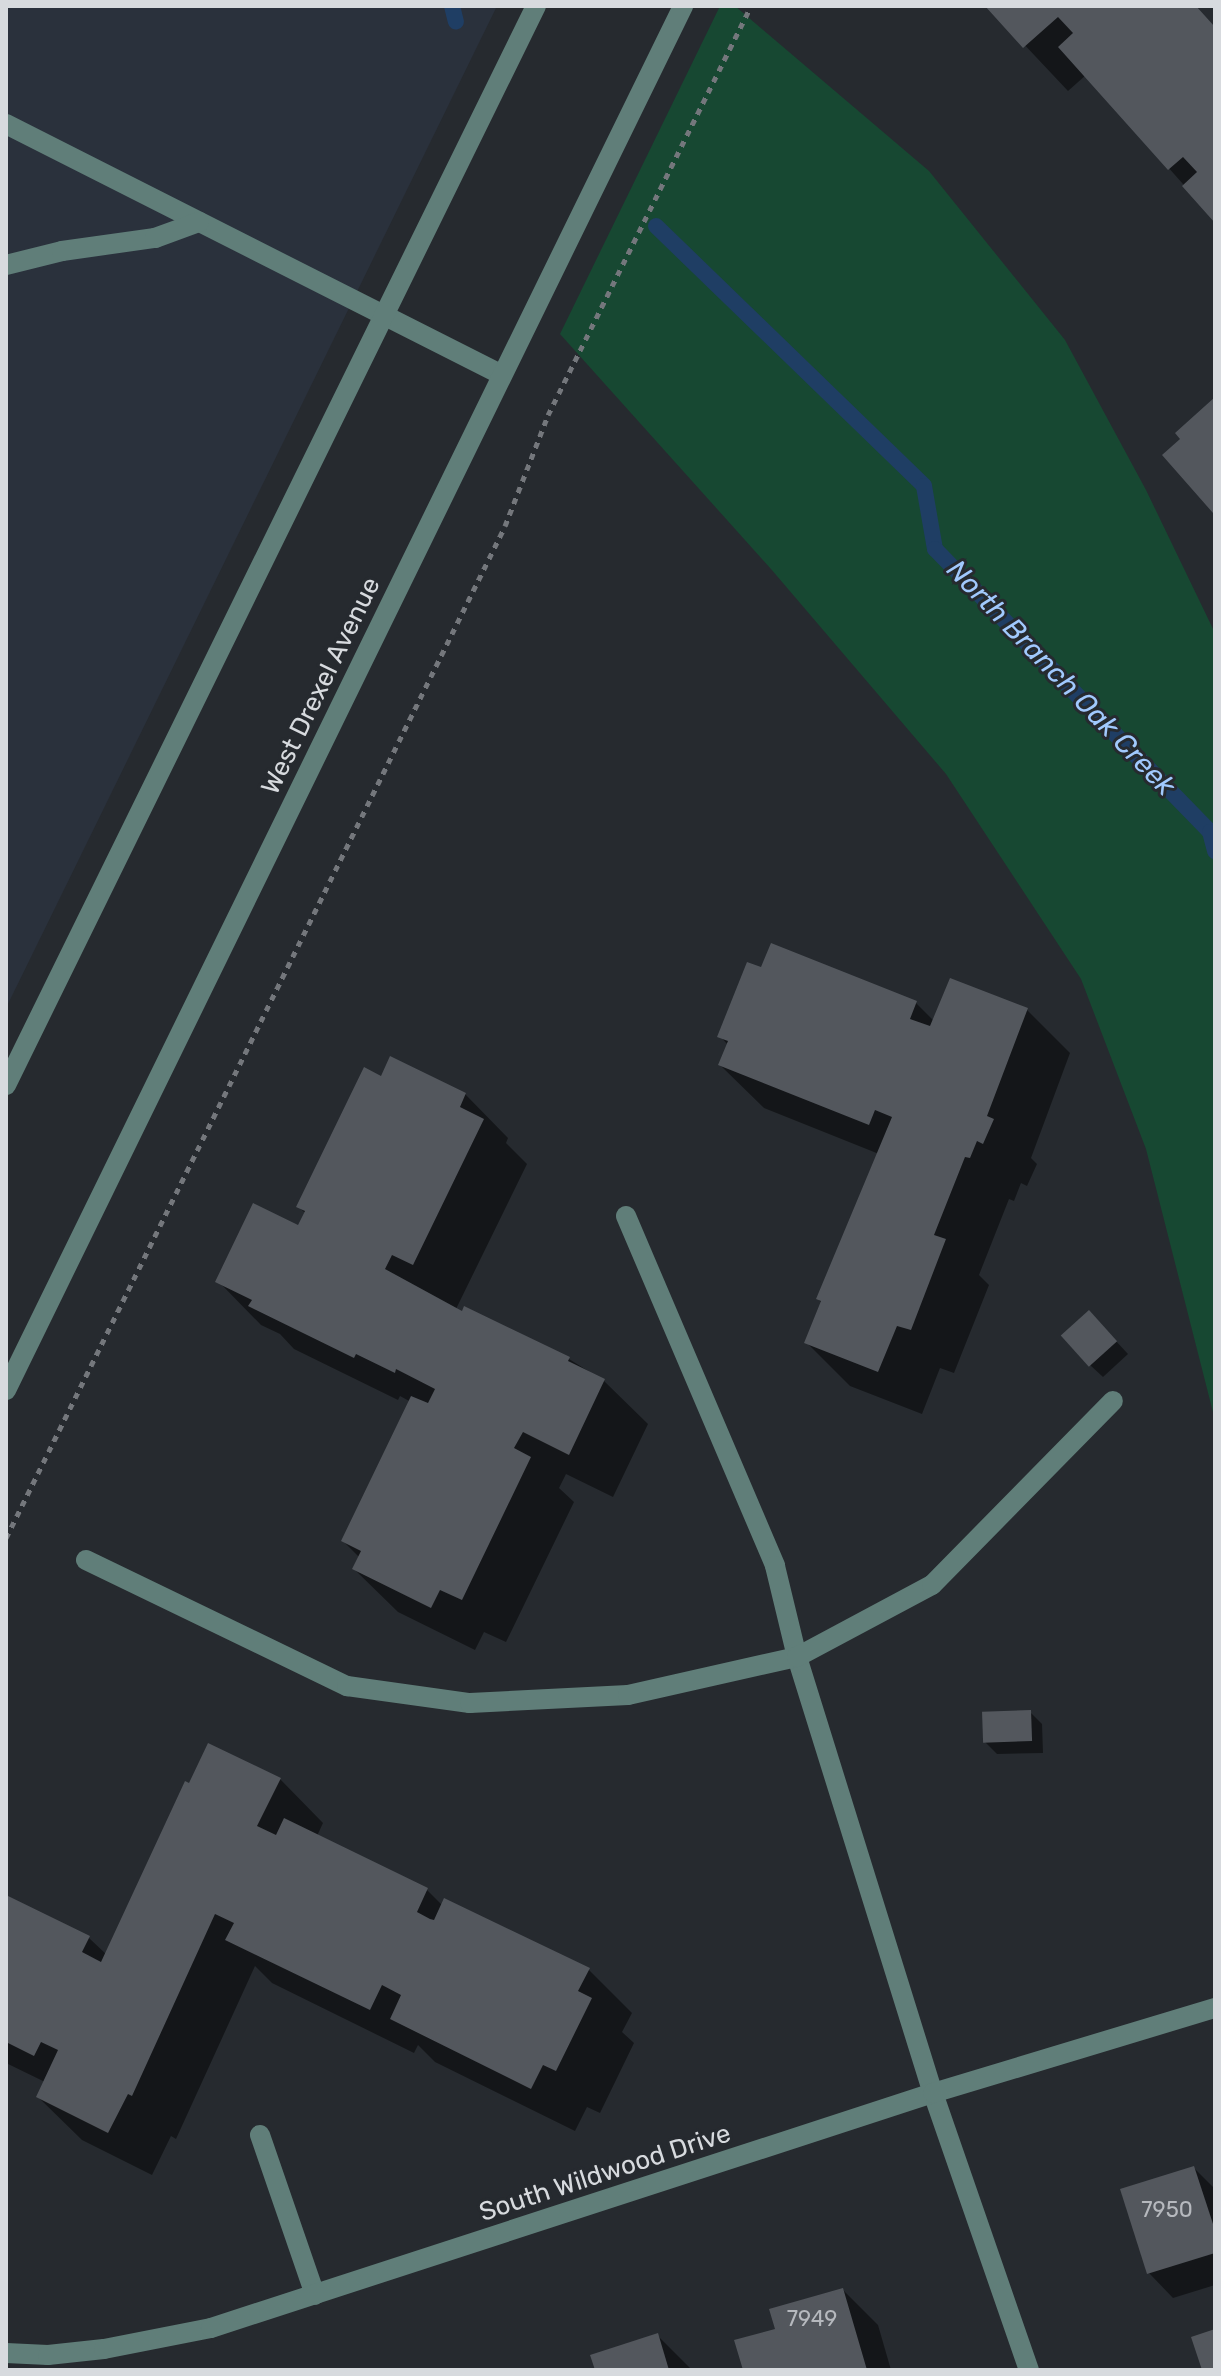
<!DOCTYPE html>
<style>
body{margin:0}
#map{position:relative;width:1221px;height:2376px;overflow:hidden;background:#262a2f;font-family:Rubik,sans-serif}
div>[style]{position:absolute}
.built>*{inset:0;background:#2a313c}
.green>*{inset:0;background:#174832}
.shadow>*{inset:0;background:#0007}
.stream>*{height:16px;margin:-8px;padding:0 8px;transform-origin:8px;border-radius:8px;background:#1f3e64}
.building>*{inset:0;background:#53575d;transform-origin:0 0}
.path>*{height:5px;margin-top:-2.5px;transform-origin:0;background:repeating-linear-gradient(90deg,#74777c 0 6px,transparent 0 12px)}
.minor>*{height:20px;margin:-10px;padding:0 10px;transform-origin:10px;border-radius:10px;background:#607e79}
span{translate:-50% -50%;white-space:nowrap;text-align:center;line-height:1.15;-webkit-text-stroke:6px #262a2f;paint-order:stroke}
.number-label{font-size:22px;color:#b6b9be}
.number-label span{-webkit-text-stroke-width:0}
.street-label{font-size:26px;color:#d7dade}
.water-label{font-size:28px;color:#a1c9fd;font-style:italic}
.frame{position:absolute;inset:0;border:8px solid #d7dade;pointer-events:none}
</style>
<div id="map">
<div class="built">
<i style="clip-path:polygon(6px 6px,497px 6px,6px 1008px)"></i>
</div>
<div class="green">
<i style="clip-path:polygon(720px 6px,735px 6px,929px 171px,1065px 340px,1146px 490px,1215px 633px,1215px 1420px,1146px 1149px,1081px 979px,946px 774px,771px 569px,560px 334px)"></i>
</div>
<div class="shadow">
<i style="clip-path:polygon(988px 6px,1194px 6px,1215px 27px,1215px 220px,1086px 75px,1068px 91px)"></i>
<i style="clip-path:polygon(772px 946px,916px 1003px,934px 1021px,1027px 1010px,1070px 1053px,1031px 1158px,1037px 1164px,1027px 1186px,1021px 1183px,1014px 1201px,1009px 1199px,979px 1275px,989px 1285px,954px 1373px,940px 1368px,922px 1414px,850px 1386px,806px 1342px,822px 1303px,818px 1299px,879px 1154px,764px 1108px,720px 1065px,728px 1045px,720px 1036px,763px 970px)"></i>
<i style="clip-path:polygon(382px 1078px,465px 1094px,508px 1138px,506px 1143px,527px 1164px,456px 1309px,569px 1359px,604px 1381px,648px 1424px,613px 1497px,566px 1474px,559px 1488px,574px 1502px,506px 1642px,484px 1632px,475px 1650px,398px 1612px,354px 1569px,360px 1558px,343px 1541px,411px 1402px,400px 1396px,398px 1400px,294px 1349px,280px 1334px,261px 1325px,218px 1281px,299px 1228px,306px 1214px,298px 1206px)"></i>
<i style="clip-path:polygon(1101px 1325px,1128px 1354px,1103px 1377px,1090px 1365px)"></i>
<i style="clip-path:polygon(1030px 1712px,1042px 1724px,1043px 1753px,997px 1754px,985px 1742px)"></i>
<i style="clip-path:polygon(280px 1779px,323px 1823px,317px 1836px,427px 1890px,443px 1906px,589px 1970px,632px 2013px,622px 2032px,634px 2043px,600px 2113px,587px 2107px,575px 2131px,435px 2062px,418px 2045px,414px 2053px,272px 1983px,255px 1966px,176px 2139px,171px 2136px,152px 2175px,82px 2140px,38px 2097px,45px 2082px,6px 2063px,6px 1897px,89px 1938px,107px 1955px)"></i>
<i style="clip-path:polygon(1194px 2168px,1215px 2189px,1215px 2285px,1173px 2298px,1149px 2273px)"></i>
<i style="clip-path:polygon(843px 2290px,878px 2325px,891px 2370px,745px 2370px,777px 2330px)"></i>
<i style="clip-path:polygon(657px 2335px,692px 2370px,597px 2370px)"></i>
</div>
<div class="stream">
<i style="left:452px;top:6px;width:16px;rotate:76deg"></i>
<i style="left:656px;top:226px;width:373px;rotate:44.1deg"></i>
<i style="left:924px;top:486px;width:64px;rotate:80.1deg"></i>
<i style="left:935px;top:549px;width:395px;rotate:45.8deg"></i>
<i style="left:1210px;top:832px;width:20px;rotate:75deg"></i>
</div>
<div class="building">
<i style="clip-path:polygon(985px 6px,1196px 6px,1215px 27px,1215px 223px,1182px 186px,1197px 172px,1183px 157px,1168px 170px,1058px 47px,1073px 33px,1058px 17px,1023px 48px)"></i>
<i style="clip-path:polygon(1215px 397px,1215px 511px,1213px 513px,1162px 455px,1180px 439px,1175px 433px)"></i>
<i style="clip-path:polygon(771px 943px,917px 1001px,910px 1019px,930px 1026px,950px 978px,1028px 1008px,987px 1116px,994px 1119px,983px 1144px,977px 1141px,970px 1158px,965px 1157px,934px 1235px,946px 1239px,911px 1330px,897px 1326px,878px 1372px,804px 1343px,821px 1301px,816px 1299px,892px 1117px,875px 1110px,869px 1125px,718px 1065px,728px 1041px,717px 1037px,747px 962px,761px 967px)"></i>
<i style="clip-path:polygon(390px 1056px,466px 1093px,460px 1107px,484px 1119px,413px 1265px,392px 1255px,385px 1269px,462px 1311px,464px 1306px,570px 1357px,568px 1361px,605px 1379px,569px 1455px,523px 1432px,514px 1448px,531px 1457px,462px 1600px,440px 1590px,431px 1608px,352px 1569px,361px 1551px,341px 1541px,411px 1396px,428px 1403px,435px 1389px,396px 1369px,395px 1373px,356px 1354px,354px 1358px,248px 1306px,252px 1300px,215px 1282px,253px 1203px,298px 1225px,305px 1211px,296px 1207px,364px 1067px,381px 1076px)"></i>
<i style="left:1089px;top:1310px;width:42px;height:38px;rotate:48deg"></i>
<i style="left:1031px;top:1710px;width:31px;height:49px;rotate:88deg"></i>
<i style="clip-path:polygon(208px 1743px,281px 1778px,257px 1826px,276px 1835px,284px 1818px,428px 1888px,417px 1912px,430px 1919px,434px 1920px,444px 1898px,590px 1968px,578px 1991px,592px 1998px,556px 2071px,543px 2065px,531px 2089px,390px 2019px,401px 1995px,382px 1985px,370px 2010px,225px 1940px,234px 1923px,215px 1914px,132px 2096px,128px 2094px,108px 2133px,36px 2097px,58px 2050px,41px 2042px,34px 2056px,6px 2042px,6px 1895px,90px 1936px,82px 1952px,101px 1962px,185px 1781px,189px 1783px)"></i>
<i style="clip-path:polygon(1194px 2166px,1215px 2230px,1215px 2253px,1147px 2274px,1120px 2189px)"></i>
<i style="clip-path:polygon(843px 2288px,867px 2370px,743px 2370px,734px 2340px,775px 2329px,769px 2309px)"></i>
<i style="clip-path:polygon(1215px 2329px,1215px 2370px,1202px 2370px,1191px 2337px)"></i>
<i style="clip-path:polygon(658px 2333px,669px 2370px,595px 2370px,590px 2355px)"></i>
</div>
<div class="path">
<i style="left:6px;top:1538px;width:1128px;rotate:-63.75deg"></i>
<i style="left:505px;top:526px;width:119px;rotate:-68.8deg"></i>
<i style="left:548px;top:415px;width:457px;rotate:-63.6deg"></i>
</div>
<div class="minor">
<i style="left:6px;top:124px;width:556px;rotate:26.84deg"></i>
<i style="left:6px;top:265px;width:58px;rotate:-14deg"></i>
<i style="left:62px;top:251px;width:94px;rotate:-8deg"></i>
<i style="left:155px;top:238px;width:47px;rotate:-20deg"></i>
<i style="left:6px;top:1085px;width:1202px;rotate:-63.84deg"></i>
<i style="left:626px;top:1216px;width:380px;rotate:66.9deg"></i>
<i style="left:775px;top:1566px;width:94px;rotate:76.4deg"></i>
<i style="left:797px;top:1657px;width:457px;rotate:72.7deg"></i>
<i style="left:933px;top:2093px;width:293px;rotate:70.9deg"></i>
<i style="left:6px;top:1390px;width:1541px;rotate:-63.93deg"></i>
<i style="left:86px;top:1560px;width:290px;rotate:25.8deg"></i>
<i style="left:347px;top:1686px;width:124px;rotate:7.9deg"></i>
<i style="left:470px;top:1703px;width:158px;rotate:-2.9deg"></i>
<i style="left:628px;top:1695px;width:173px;rotate:-12.7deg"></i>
<i style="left:797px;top:1657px;width:153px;rotate:-28.1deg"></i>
<i style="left:932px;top:1585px;width:258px;rotate:-45.5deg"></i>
<i style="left:260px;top:2135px;width:169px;rotate:71deg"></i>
<i style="left:6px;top:2353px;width:42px;rotate:2.7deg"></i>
<i style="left:48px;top:2355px;width:56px;rotate:-6.1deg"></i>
<i style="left:104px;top:2349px;width:109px;rotate:-11.1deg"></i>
<i style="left:211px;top:2328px;width:759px;rotate:-18.03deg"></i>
<i style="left:933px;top:2093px;width:295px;rotate:-16.8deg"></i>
</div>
<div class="number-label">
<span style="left:1167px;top:2210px">7950</span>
<span style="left:812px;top:2319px">7949</span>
</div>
<div class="street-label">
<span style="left:321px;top:686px;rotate:-64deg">West Drexel Avenue</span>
<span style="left:605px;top:2173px;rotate:-18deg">South Wildwood Drive</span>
</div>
<div class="water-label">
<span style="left:1061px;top:678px;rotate:46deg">North Branch Oak Creek</span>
</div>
<div class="frame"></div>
</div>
